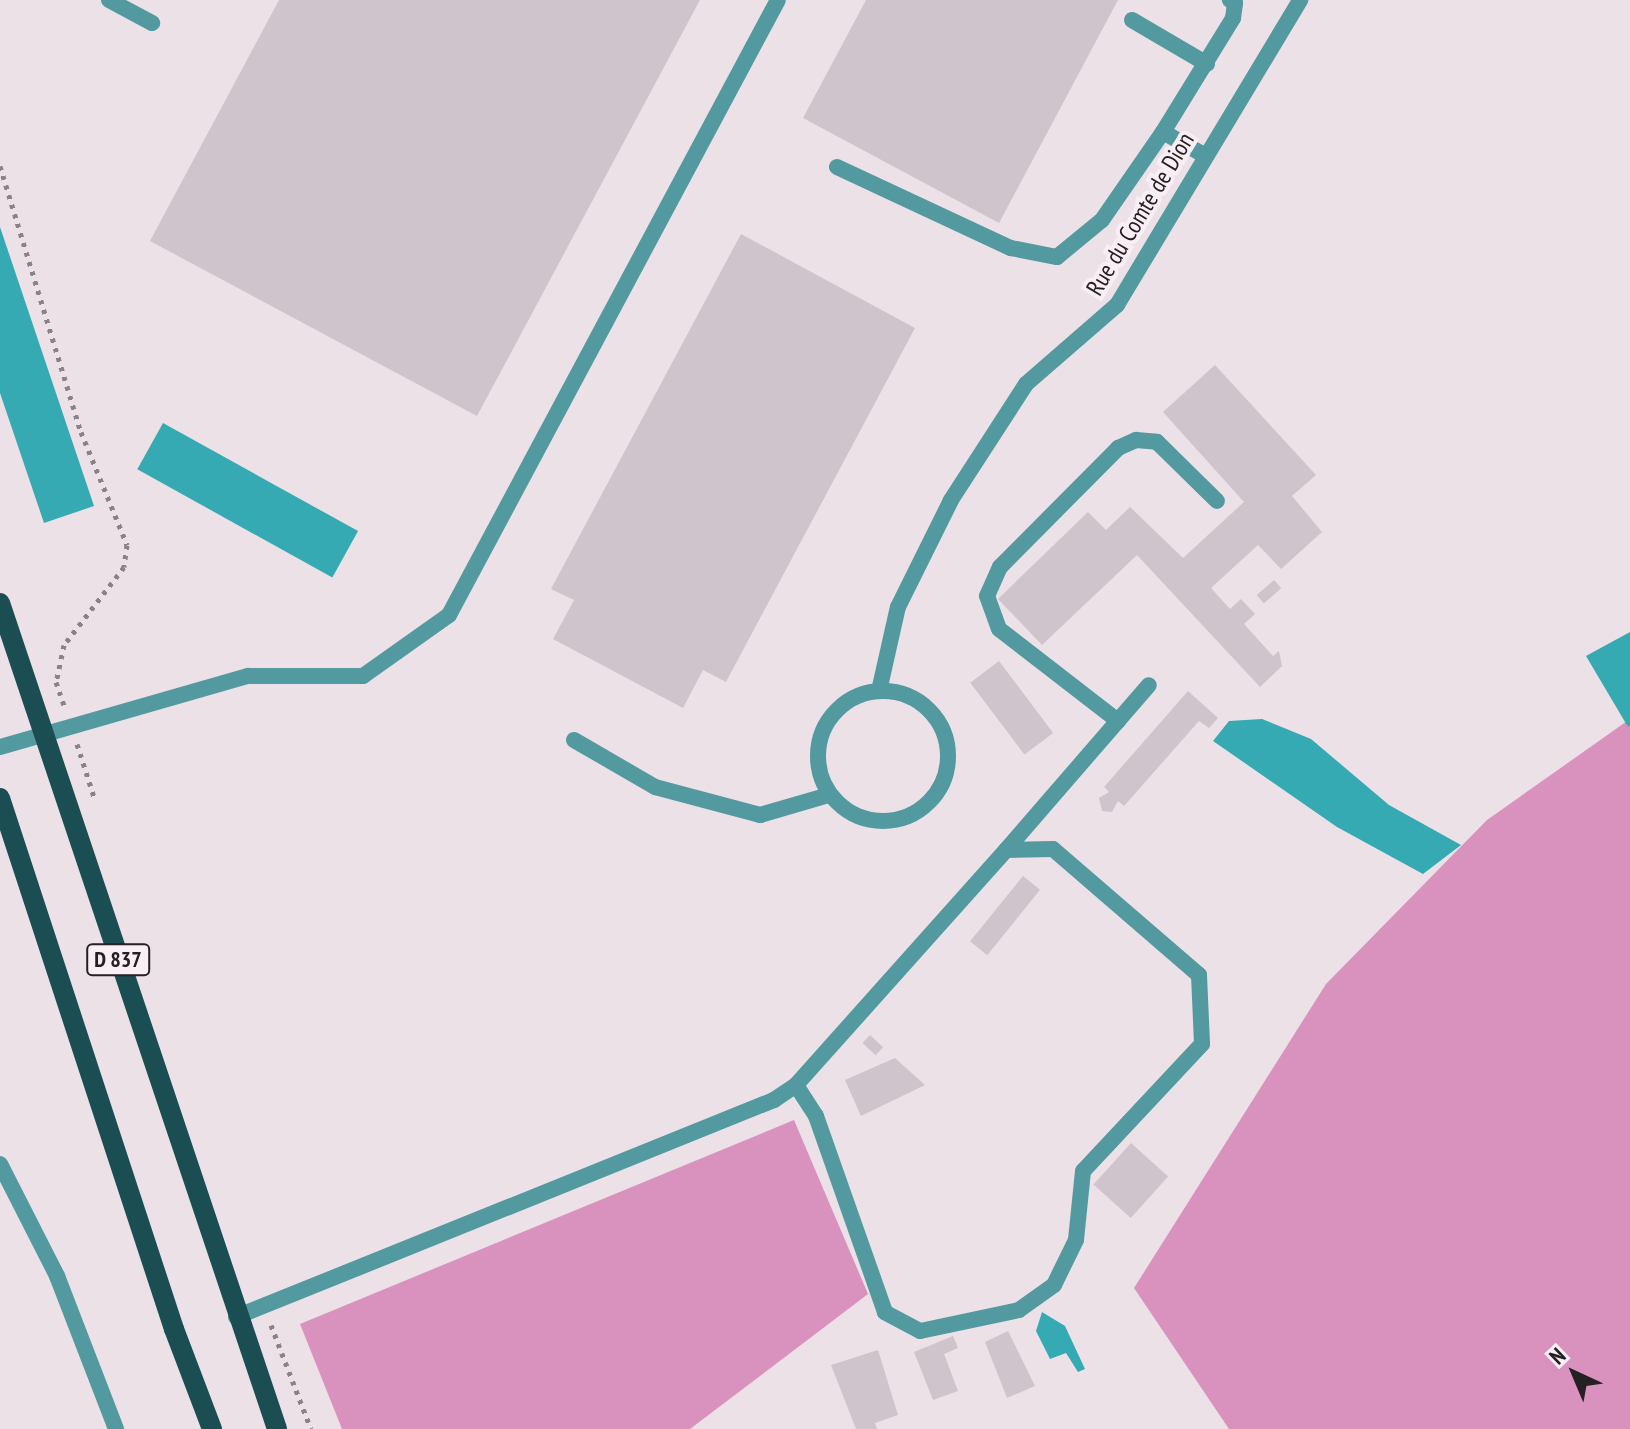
<!DOCTYPE html>
<style>
body{margin:0}
#map{position:relative;width:1630px;height:1429px;overflow:hidden;background:#ece1e7;font-family:"PT Sans Narrow",sans-serif}
div>[style]{position:absolute}
.forest>*{inset:0;background:#d992be}
.water>*{inset:0;background:#35aab2;transform-origin:0 0}
.building>*{inset:0;background:#cfc4cb;transform-origin:0 0}
.path>*{height:5px;margin-top:-2.5px;transform-origin:0;background:repeating-linear-gradient(90deg,#898286 0 4px,transparent 0 10px)}
.service>*{height:16px;margin:-8px;padding:0 8px;transform-origin:8px;border-radius:8px;background:#529a9f}
.service>.ring{margin:-8px;padding:0;box-sizing:content-box;background:none;border:16px solid #529a9f;border-radius:50%}
.primary>*{height:20px;margin:-10px;padding:0 10px;transform-origin:10px;border-radius:10px;background:#1a4e52}
span{translate:-50% -50%;white-space:nowrap;text-align:center;line-height:1.15;-webkit-text-stroke:8px #f9eef4;paint-order:stroke}
.shield-label span{padding:2px 6px;background:#f9eef4;border:2px solid;border-radius:6px;-webkit-text-stroke-width:0}
.shield-label{font-size:22px;color:#252123;font-weight:700}
.street-label{font-size:24px;color:#252123}
.north{position:absolute;left:1534px;top:1333px;width:80px;height:80px;-webkit-text-stroke:6px #f9eef4;paint-order:stroke;rotate:316deg;font-size:22px;font-weight:700;line-height:32px;text-align:center;color:#252123}
.north::after{content:'';display:block;margin:auto;width:28px;height:36px;background:#252123;clip-path:polygon(50% 0,100% 100%,50% 72%,0 100%)}
</style>
<div id="map">
<div class="forest">
<i style="clip-path:polygon(1630px 719px,1630px 1429px,1229px 1429px,1134px 1288px,1326px 984px,1487px 820px)"></i>
<i style="clip-path:polygon(794px 1120px,868px 1294px,690px 1429px,342px 1429px,300px 1324px)"></i>
</div>
<div class="water">
<i style="clip-path:polygon(0 227px,94px 506px,44px 523px,0 393px)"></i>
<i style="left:163px;top:423px;width:223px;height:53px;rotate:29deg"></i>
<i style="clip-path:polygon(1630px 632px,1630px 725px,1628px 727px,1586px 656px)"></i>
<i style="clip-path:polygon(1262px 719px,1311px 739px,1389px 805px,1461px 845px,1423px 874px,1337px 827px,1213px 741px,1229px 721px)"></i>
<i style="clip-path:polygon(1042px 1312px,1065px 1326px,1085px 1369px,1078px 1372px,1066px 1353px,1050px 1359px,1036px 1331px)"></i>
</div>
<div class="building">
<i style="clip-path:polygon(279px 0,700px 0,477px 416px,150px 241px)"></i>
<i style="clip-path:polygon(866px 0,1118px 0,999px 223px,803px 118px)"></i>
<i style="clip-path:polygon(741px 234px,915px 328px,726px 682px,703px 670px,683px 708px,553px 639px,574px 600px,551px 589px)"></i>
<i style="clip-path:polygon(1215px 365px,1316px 475px,1292px 496px,1322px 532px,1281px 569px,1258px 545px,1211px 588px,1230px 609px,1241px 599px,1255px 614px,1244px 624px,1273px 656px,1279px 651px,1282px 666px,1260px 687px,1137px 555px,1042px 645px,998px 599px,1088px 512px,1106px 530px,1130px 507px,1183px 558px,1244px 502px,1163px 412px)"></i>
<i style="left:1274px;top:580px;width:11px;height:23px;rotate:49deg"></i>
<i style="left:999px;top:661px;width:90px;height:36px;rotate:53deg"></i>
<i style="clip-path:polygon(1188px 691px,1218px 718px,1209px 728px,1199px 721px,1124px 806px,1118px 801px,1112px 812px,1102px 811px,1099px 798px,1109px 792px,1104px 787px)"></i>
<i style="left:1023px;top:876px;width:22px;height:84px;rotate:39deg"></i>
<i style="left:870px;top:1035px;width:18px;height:11px;rotate:43deg"></i>
<i style="clip-path:polygon(895px 1058px,925px 1085px,861px 1116px,845px 1080px)"></i>
<i style="left:1131px;top:1143px;width:50px;height:56px;rotate:42deg"></i>
<i style="clip-path:polygon(1008px 1331px,1035px 1386px,1007px 1398px,985px 1342px)"></i>
<i style="clip-path:polygon(953px 1336px,958px 1348px,944px 1354px,958px 1391px,933px 1400px,914px 1352px)"></i>
<i style="clip-path:polygon(878px 1350px,898px 1415px,875px 1423px,877px 1429px,856px 1429px,831px 1365px)"></i>
</div>
<div class="path">
<i style="left:0;top:166px;width:278px;rotate:73.1deg"></i>
<i style="left:81px;top:432px;width:122px;rotate:67.8deg"></i>
<i style="left:127px;top:545px;width:22px;rotate:98deg"></i>
<i style="left:124px;top:567px;width:98px;rotate:127.6deg"></i>
<i style="left:64px;top:645px;width:38px;rotate:102deg"></i>
<i style="left:56px;top:682px;width:28px;rotate:71deg"></i>
<i style="left:77px;top:744px;width:59px;rotate:72.2deg"></i>
<i style="left:271px;top:1325px;width:111px;rotate:69deg"></i>
</div>
<div class="service">
<i style="left:109px;top:0;width:49px;rotate:28.1deg"></i>
<i style="left:1132px;top:20px;width:87px;rotate:30.4deg"></i>
<i style="left:1163px;top:132px;width:134px;rotate:-58.4deg"></i>
<i style="left:1233px;top:18px;width:15px;rotate:-82deg"></i>
<i style="left:1235px;top:3px;width:6px;rotate:-149deg"></i>
<i style="left:837px;top:167px;width:192px;rotate:25deg"></i>
<i style="left:1011px;top:248px;width:47px;rotate:11.1deg"></i>
<i style="left:1057px;top:257px;width:58px;rotate:-39.4deg"></i>
<i style="left:1102px;top:220px;width:107px;rotate:-55.3deg"></i>
<i style="left:1163px;top:132px;width:47px;rotate:29.3deg"></i>
<i class="ring" style="left:818px;top:691px;width:114px;height:114px"></i>
<i style="left:879px;top:691px;width:86px;rotate:-77.3deg"></i>
<i style="left:898px;top:607px;width:119px;rotate:-63.6deg"></i>
<i style="left:951px;top:500px;width:138px;rotate:-57.1deg"></i>
<i style="left:1026px;top:384px;width:121px;rotate:-41deg"></i>
<i style="left:1117px;top:305px;width:356px;rotate:-59deg"></i>
<i style="left:1118px;top:721px;width:150px;rotate:-142.3deg"></i>
<i style="left:999px;top:629px;width:35px;rotate:-110deg"></i>
<i style="left:987px;top:596px;width:32px;rotate:-66deg"></i>
<i style="left:1000px;top:567px;width:168px;rotate:-45.2deg"></i>
<i style="left:1118px;top:448px;width:20px;rotate:-24deg"></i>
<i style="left:1136px;top:440px;width:21px;rotate:5deg"></i>
<i style="left:1157px;top:442px;width:84px;rotate:44.5deg"></i>
<i style="left:574px;top:740px;width:94px;rotate:30.1deg"></i>
<i style="left:655px;top:787px;width:109px;rotate:14.9deg"></i>
<i style="left:760px;top:815px;width:72px;rotate:-16.2deg"></i>
<i style="left:0;top:747px;width:258px;rotate:-16deg"></i>
<i style="left:248px;top:676px;width:115px"></i>
<i style="left:363px;top:676px;width:105px;rotate:-35.3deg"></i>
<i style="left:449px;top:615px;width:697px;rotate:-61.86deg"></i>
<i style="left:1006px;top:850px;width:218px;rotate:-49.1deg"></i>
<i style="left:0;top:1164px;width:126px;rotate:63deg"></i>
<i style="left:57px;top:1276px;width:164px;rotate:68.9deg"></i>
<i style="left:236px;top:1317px;width:580px;rotate:-21.97deg"></i>
<i style="left:774px;top:1100px;width:27px;rotate:-34deg"></i>
<i style="left:796px;top:1085px;width:315px;rotate:-48.2deg"></i>
<i style="left:1006px;top:850px;width:47px;rotate:-1.2deg"></i>
<i style="left:1053px;top:849px;width:193px;rotate:40.8deg"></i>
<i style="left:1199px;top:975px;width:69px;rotate:87.5deg"></i>
<i style="left:1202px;top:1044px;width:174px;rotate:133.1deg"></i>
<i style="left:1083px;top:1171px;width:69px;rotate:95.8deg"></i>
<i style="left:1076px;top:1240px;width:50px;rotate:116.1deg"></i>
<i style="left:1054px;top:1285px;width:43px;rotate:144.5deg"></i>
<i style="left:1019px;top:1310px;width:101px;rotate:168deg"></i>
<i style="left:920px;top:1331px;width:40px;rotate:-152deg"></i>
<i style="left:885px;top:1312px;width:208px;rotate:-109.4deg"></i>
<i style="left:816px;top:1116px;width:37px;rotate:-123deg"></i>
</div>
<div class="primary">
<i style="left:0;top:603px;width:871px;rotate:71.46deg"></i>
<i style="left:0;top:798px;width:559px;rotate:71.86deg"></i>
<i style="left:174px;top:1329px;width:107px;rotate:69.2deg"></i>
</div>
<div class="shield-label">
<span style="left:118px;top:960px">D 837</span>
</div>
<div class="street-label">
<span style="left:1140px;top:214px;rotate:-59deg">Rue du Comte de Dion</span>
</div>
<div class="north">N</div>
</div>
